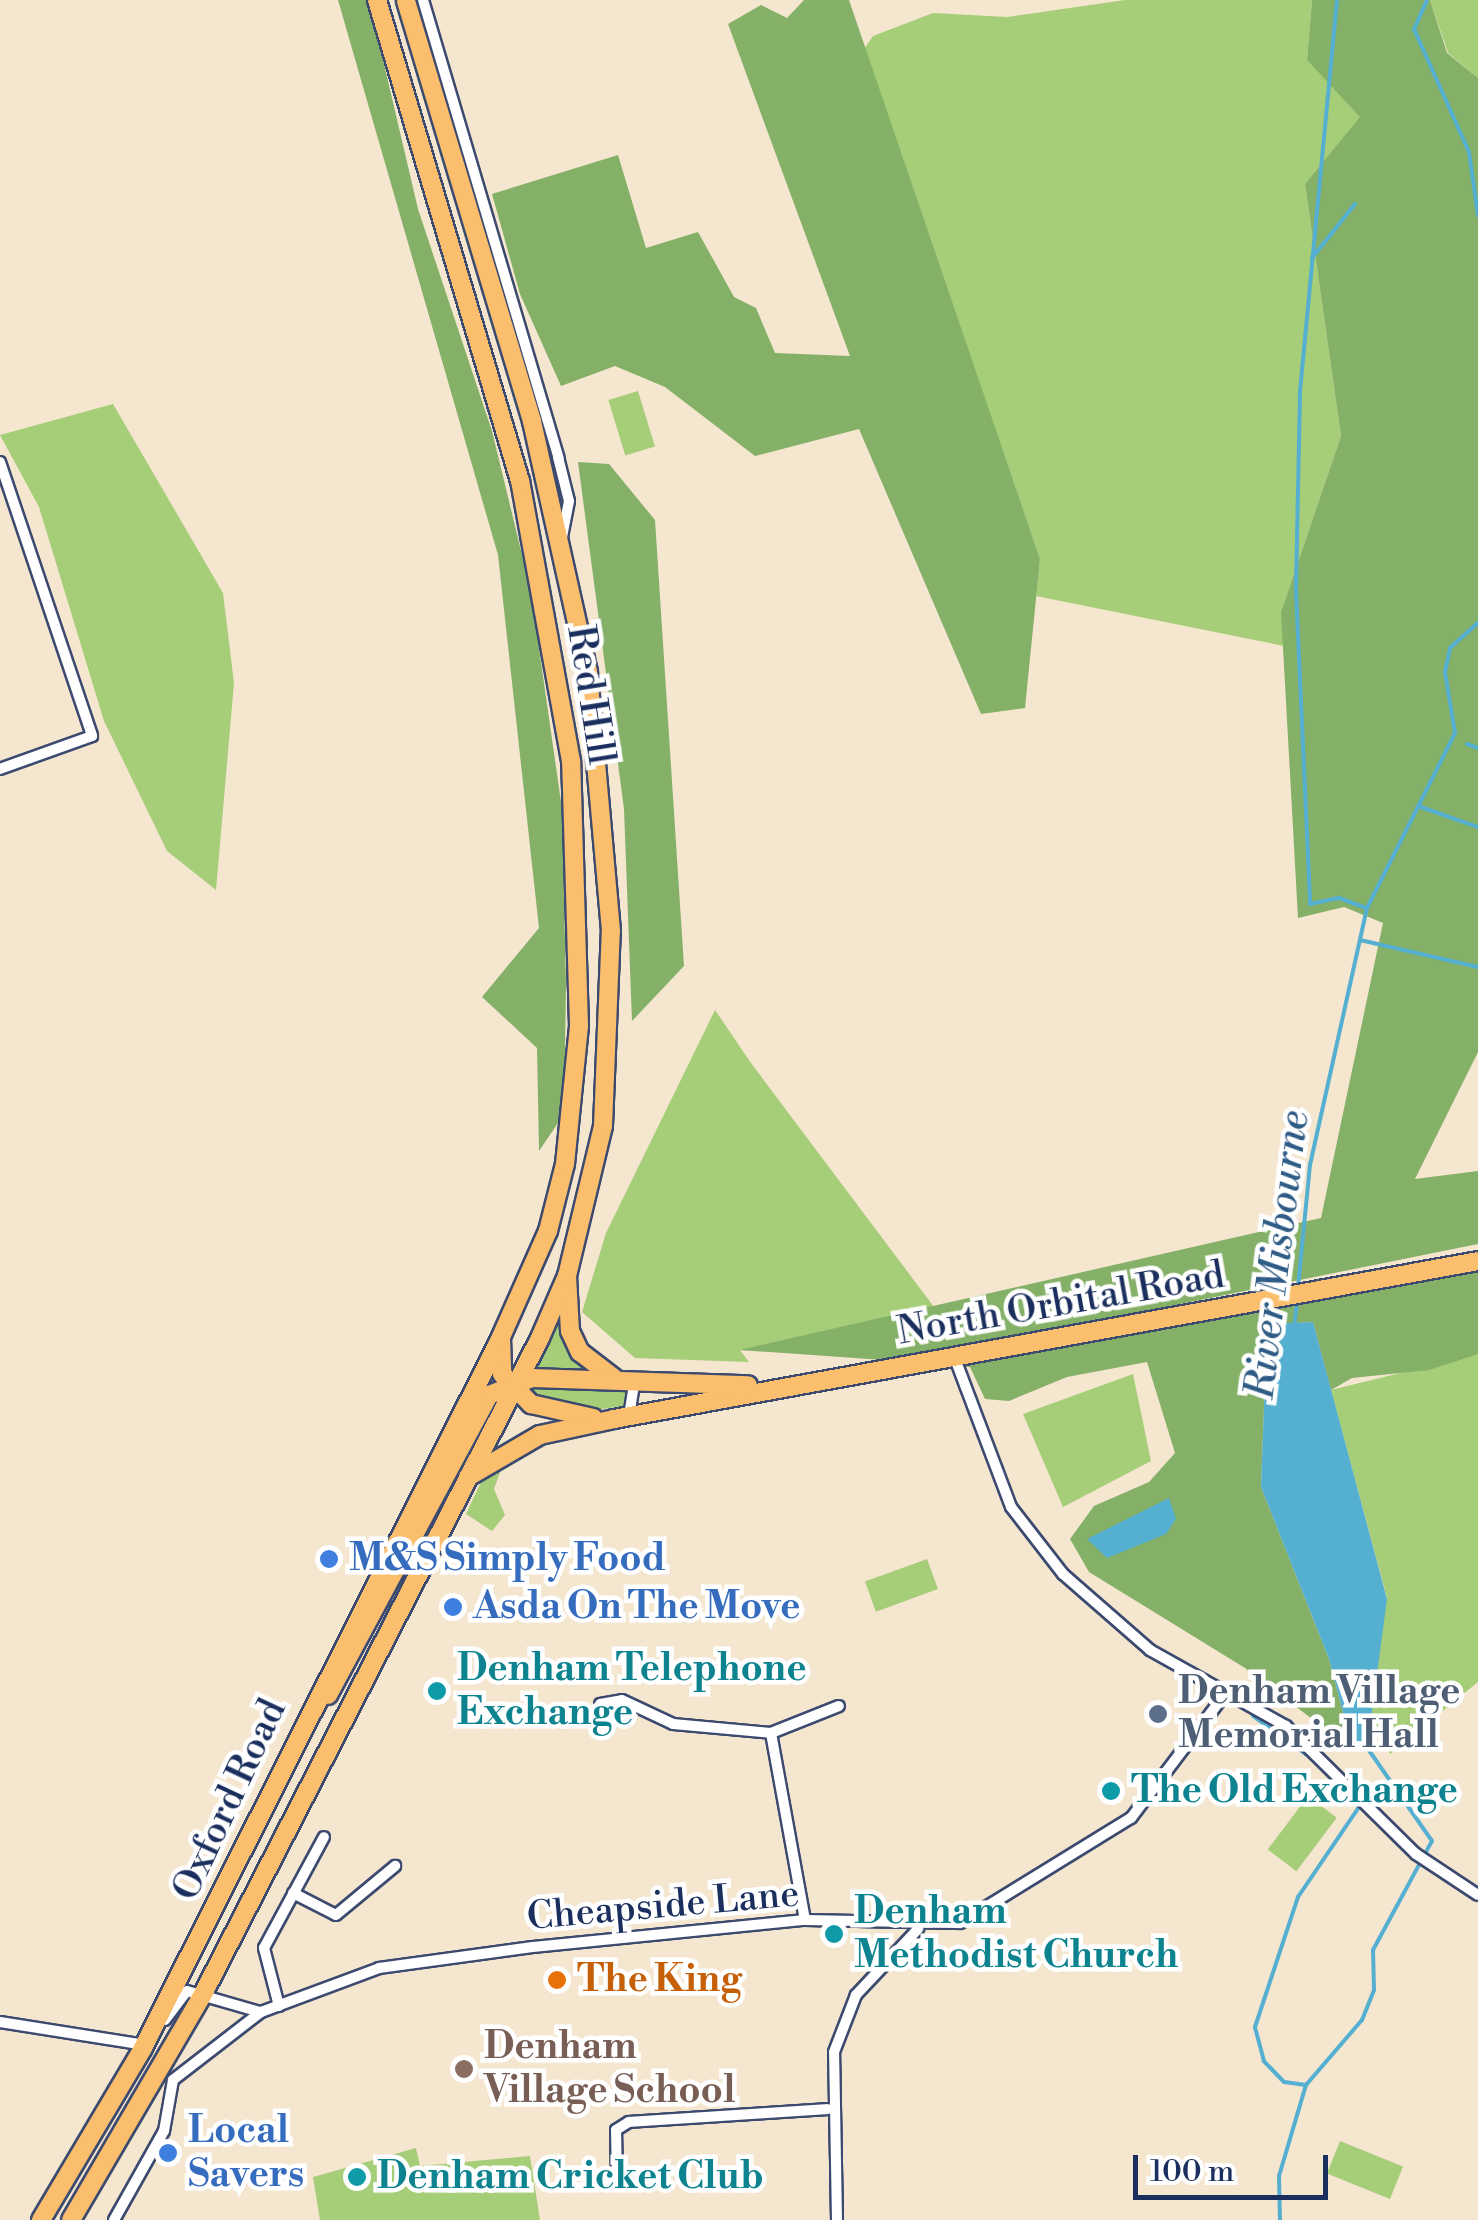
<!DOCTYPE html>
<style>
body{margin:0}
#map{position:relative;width:1478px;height:2220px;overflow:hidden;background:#f5e6d0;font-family:"Libre Bodoni",serif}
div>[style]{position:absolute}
.green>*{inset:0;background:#a6cd78;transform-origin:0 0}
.forest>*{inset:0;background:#84b068}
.water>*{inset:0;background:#54afd1}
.stream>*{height:4px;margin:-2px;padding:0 2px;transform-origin:2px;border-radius:2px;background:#54afd1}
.roads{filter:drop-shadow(2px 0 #3c4a6f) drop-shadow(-2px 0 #3c4a6f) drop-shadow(0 2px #3c4a6f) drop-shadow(0 -2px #3c4a6f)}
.minor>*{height:10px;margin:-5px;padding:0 5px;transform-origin:5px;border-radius:5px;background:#fff}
.primary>*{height:18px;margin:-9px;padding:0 9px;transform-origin:9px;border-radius:9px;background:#fabe6d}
.trunk>*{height:18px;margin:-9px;padding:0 9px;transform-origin:9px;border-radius:9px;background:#fabe6d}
.dots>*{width:28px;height:28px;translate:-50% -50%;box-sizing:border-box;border:5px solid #fff;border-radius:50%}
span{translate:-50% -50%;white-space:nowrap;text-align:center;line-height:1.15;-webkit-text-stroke:9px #fff;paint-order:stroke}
.street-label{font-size:38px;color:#1b2f5e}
.shop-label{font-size:38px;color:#366cbe;font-weight:700}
.left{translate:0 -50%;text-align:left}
.culture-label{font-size:38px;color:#0d838f;font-weight:700}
.service-label{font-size:38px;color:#4e5e75;font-weight:700}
.food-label{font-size:38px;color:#c56008;font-weight:700}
.education-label{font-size:38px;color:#785e54;font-weight:700}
.water-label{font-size:40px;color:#2f5c86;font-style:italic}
.scale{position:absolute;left:1133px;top:2155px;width:195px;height:45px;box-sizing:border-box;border:5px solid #1b2f5e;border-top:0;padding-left:12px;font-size:30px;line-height:35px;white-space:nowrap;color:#1b2f5e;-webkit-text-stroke:8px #fff;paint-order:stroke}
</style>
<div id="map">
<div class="green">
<i style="clip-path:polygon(1125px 0,1312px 0,1307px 60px,1361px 117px,1305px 184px,1341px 436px,1281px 612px,1289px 647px,1036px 596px,1040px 559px,864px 49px,873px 36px,933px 13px,1007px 17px)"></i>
<i style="clip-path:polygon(1430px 0,1478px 0,1478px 78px,1448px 53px)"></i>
<i style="left:638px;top:391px;width:58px;height:31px;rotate:73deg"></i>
<i style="clip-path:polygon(113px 404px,223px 593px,234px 683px,216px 890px,167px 851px,104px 721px,39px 507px,0 435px)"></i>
<i style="clip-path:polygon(715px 1010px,751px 1063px,934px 1307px,740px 1350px,749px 1362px,635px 1358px,582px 1312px,606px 1233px)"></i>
<i style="clip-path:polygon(561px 1311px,595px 1371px,533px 1367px)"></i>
<i style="clip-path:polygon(1478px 1354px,1478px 1682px,1390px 1754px,1367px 1712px,1387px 1598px,1331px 1390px)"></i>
<i style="clip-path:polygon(1133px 1374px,1151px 1461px,1063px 1507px,1023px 1414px)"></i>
<i style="clip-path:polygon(549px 1386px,610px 1388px,626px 1392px,623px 1406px,595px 1410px,554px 1407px,524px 1390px)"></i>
<i style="clip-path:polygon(503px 1464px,494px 1489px,505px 1515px,492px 1531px,466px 1514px,481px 1482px)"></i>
<i style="left:927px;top:1559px;width:32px;height:66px;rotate:70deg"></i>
<i style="left:1308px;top:1796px;width:36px;height:67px;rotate:37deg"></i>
<i style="left:1340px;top:2141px;width:68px;height:35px;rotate:22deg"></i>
<i style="clip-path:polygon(416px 2148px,420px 2166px,530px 2156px,540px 2220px,320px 2220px,313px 2177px)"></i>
</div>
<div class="forest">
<i style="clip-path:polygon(338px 0,369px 0,418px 209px,492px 431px,531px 592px,562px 809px,566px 984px,564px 1114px,539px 1151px,537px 1048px,482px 997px,539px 928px,498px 555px)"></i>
<i style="clip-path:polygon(804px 0,849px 0,1040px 559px,1025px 708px,981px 714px,859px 429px,755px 456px,665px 387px,615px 366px,561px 386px,520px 294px,492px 194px,618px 155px,646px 248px,698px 232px,734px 297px,756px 308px,775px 353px,850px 356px,728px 24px,761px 5px,787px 18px)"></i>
<i style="clip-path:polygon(1312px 0,1430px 0,1447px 53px,1478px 78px,1478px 1052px,1415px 1179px,1478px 1171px,1478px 1244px,898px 1361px,739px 1350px,1321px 1218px,1383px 923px,1344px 907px,1298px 918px,1281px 612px,1341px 436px,1305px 184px,1360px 117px,1307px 60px)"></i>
<i style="clip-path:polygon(578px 462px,609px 464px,655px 520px,684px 966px,632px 1021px,624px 809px)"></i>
<i style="clip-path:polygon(1478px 1263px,1478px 1354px,1429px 1370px,1352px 1378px,1331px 1390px,1313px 1322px,1267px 1325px,1261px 1487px,1329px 1659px,1353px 1750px,1245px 1668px,1089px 1572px,1070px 1539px,1094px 1506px,1149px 1482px,1175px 1453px,1147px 1362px,1067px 1377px,1009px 1401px,985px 1399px,970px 1367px,942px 1365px)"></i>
</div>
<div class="water">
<i style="clip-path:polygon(1313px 1322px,1387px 1599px,1367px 1749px,1353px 1750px,1329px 1659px,1261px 1487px,1267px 1324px)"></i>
<i style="clip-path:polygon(1169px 1498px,1176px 1519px,1166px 1534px,1107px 1558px,1087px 1539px)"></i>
</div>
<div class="stream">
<i style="left:1337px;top:0;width:397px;rotate:95.4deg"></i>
<i style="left:1300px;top:395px;width:196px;rotate:91.2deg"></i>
<i style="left:1296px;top:591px;width:313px;rotate:87.4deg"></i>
<i style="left:1310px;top:904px;width:30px;rotate:-12deg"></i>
<i style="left:1339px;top:898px;width:30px;rotate:20deg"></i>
<i style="left:1427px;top:0;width:32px;rotate:114deg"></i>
<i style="left:1414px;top:29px;width:135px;rotate:65.9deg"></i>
<i style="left:1469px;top:152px;width:64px;rotate:81.9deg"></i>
<i style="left:1312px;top:258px;width:69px;rotate:-51.5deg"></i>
<i style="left:1467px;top:744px;width:12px;rotate:20deg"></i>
<i style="left:1418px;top:806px;width:64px;rotate:19.3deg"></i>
<i style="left:1360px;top:940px;width:121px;rotate:12.9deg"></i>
<i style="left:1298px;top:1287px;width:123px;rotate:-84.4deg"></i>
<i style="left:1310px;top:1165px;width:263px;rotate:-77.5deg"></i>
<i style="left:1367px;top:908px;width:196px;rotate:-63.3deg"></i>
<i style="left:1455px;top:733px;width:62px;rotate:-99.3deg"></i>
<i style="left:1445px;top:672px;width:25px;rotate:-78deg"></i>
<i style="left:1450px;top:648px;width:38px;rotate:-42deg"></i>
<i style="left:1294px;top:1327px;width:26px;rotate:-83deg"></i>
<i style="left:1253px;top:1716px;width:75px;rotate:35.8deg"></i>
<i style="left:1306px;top:2085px;width:22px;rotate:-172deg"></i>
<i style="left:1284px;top:2082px;width:29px;rotate:-134deg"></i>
<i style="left:1264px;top:2061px;width:35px;rotate:-105deg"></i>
<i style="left:1255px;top:2027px;width:137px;rotate:-71.7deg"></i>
<i style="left:1298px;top:1897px;width:112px;rotate:-55.9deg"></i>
<i style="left:1280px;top:2220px;width:44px;rotate:-91.3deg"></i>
<i style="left:1279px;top:2176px;width:95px;rotate:-73.5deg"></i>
<i style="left:1306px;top:2085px;width:86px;rotate:-49.3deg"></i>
<i style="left:1362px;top:2020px;width:32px;rotate:-68deg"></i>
<i style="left:1374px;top:1990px;width:40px;rotate:-91.4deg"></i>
<i style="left:1373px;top:1950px;width:124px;rotate:-61.6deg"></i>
<i style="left:1432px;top:1841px;width:116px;rotate:-124.8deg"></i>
</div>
<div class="roads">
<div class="minor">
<i style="left:423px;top:0;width:477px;rotate:73.5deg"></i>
<i style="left:558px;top:457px;width:45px;rotate:76deg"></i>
<i style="left:569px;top:501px;width:37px;rotate:101deg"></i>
<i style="left:0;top:462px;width:289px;rotate:71.4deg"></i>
<i style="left:92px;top:736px;width:98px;rotate:160.3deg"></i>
<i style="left:954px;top:1356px;width:161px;rotate:69.3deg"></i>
<i style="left:1011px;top:1507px;width:85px;rotate:52.2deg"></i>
<i style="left:1063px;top:1574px;width:116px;rotate:41.1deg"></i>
<i style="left:1150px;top:1650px;width:156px;rotate:29.2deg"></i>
<i style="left:1286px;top:1726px;width:182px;rotate:44.6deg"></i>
<i style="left:1416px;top:1854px;width:74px;rotate:33.5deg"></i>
<i style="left:629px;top:1416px;width:36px;rotate:-81deg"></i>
<i style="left:600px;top:1704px;width:22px;rotate:-10deg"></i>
<i style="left:622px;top:1700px;width:56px;rotate:25.2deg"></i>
<i style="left:673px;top:1724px;width:98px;rotate:5.2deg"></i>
<i style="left:771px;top:1733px;width:190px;rotate:79.7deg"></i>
<i style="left:771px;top:1733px;width:73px;rotate:-21.7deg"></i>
<i style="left:293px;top:1893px;width:48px;rotate:27.1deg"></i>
<i style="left:336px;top:1915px;width:77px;rotate:-39.7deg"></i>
<i style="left:279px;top:2006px;width:60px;rotate:-104.5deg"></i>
<i style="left:264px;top:1948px;width:126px;rotate:-61.6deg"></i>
<i style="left:165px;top:2020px;width:36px;rotate:-53deg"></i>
<i style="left:187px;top:1991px;width:76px;rotate:16deg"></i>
<i style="left:0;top:2022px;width:147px;rotate:9deg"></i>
<i style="left:617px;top:2180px;width:50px;rotate:-91.1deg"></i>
<i style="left:616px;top:2130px;width:15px;rotate:-32deg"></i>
<i style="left:629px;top:2122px;width:199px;rotate:-3.7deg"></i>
<i style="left:114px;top:2220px;width:102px;rotate:-60.7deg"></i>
<i style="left:164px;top:2131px;width:52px;rotate:-80deg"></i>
<i style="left:173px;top:2080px;width:111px;rotate:-37.7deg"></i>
<i style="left:261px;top:2012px;width:126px;rotate:-20.4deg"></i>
<i style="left:379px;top:1968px;width:155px;rotate:-7.8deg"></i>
<i style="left:533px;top:1947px;width:273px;rotate:-5.7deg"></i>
<i style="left:805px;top:1920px;width:155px;rotate:1.1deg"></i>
<i style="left:960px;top:1923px;width:201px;rotate:-31.6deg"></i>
<i style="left:1131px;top:1818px;width:156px;rotate:-52.8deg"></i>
<i style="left:837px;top:2220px;width:168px;rotate:-91deg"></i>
<i style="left:834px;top:2052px;width:61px;rotate:-68.9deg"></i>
<i style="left:856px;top:1995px;width:91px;rotate:-46.8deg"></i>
</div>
<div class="primary">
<i style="left:567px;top:1276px;width:55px;rotate:86.9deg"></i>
<i style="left:570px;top:1331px;width:23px;rotate:65deg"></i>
<i style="left:580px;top:1352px;width:43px;rotate:37.4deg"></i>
<i style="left:501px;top:1338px;width:36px;rotate:88deg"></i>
<i style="left:502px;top:1374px;width:42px;rotate:46deg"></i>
<i style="left:531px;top:1404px;width:64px;rotate:12.7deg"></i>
<i style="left:468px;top:1477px;width:83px;rotate:-30.3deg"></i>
<i style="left:540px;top:1435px;width:76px;rotate:-12.2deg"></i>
<i style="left:614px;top:1419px;width:878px;rotate:-10.36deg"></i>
<i style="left:328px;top:1695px;width:340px;rotate:-61.8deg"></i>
<i style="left:489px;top:1395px;width:46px;rotate:-21.6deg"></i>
<i style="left:532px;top:1378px;width:216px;rotate:1.9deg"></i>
</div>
<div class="trunk">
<i style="left:41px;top:2220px;width:200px;rotate:-59.3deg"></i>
<i style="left:143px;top:2048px;width:796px;rotate:-63.27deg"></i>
<i style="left:501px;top:1337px;width:116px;rotate:-66.1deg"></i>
<i style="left:548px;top:1231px;width:69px;rotate:-75.8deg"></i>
<i style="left:565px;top:1164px;width:139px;rotate:-84.2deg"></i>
<i style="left:579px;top:1026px;width:265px;rotate:-91.7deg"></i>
<i style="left:571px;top:761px;width:285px;rotate:-100.3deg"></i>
<i style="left:520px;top:481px;width:502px;rotate:-106.56deg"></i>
<i style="left:71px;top:2220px;width:262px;rotate:-59.7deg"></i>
<i style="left:203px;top:1994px;width:737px;rotate:-62.81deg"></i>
<i style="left:540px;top:1338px;width:68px;rotate:-66.5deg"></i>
<i style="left:567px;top:1276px;width:154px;rotate:-76.5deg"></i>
<i style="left:603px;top:1126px;width:195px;rotate:-87.7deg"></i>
<i style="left:611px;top:931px;width:260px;rotate:-95.1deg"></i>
<i style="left:588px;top:672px;width:257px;rotate:-102.6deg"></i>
<i style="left:532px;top:421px;width:439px;rotate:-106.7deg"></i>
</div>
</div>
<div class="dots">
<i style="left:329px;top:1559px;background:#3f7fe0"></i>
<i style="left:453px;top:1607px;background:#3f7fe0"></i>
<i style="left:437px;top:1691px;background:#0f9aa8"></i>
<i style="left:1158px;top:1714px;background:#5c6f8a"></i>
<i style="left:1111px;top:1791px;background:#0f9aa8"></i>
<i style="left:834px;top:1934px;background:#0f9aa8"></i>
<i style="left:557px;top:1980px;background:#e8710a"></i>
<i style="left:464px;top:2069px;background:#8d6e63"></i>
<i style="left:168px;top:2153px;background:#3f7fe0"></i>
<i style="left:357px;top:2177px;background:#0f9aa8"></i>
</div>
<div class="street-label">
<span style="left:590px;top:695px;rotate:81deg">Red Hill</span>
<span style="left:1061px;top:1304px;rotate:-10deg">North Orbital Road</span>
<span style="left:230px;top:1800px;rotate:-65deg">Oxford Road</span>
<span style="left:663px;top:1906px;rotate:-5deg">Cheapside Lane</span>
</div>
<div class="shop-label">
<span class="left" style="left:349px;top:1559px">M&amp;S Simply Food</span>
<span class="left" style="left:473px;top:1607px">Asda On The Move</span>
<span class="left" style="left:188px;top:2153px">Local<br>Savers</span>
</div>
<div class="culture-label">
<span class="left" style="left:457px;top:1691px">Denham Telephone<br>Exchange</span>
<span class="left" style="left:1131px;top:1791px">The Old Exchange</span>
<span class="left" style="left:854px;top:1934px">Denham<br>Methodist Church</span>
<span class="left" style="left:377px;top:2177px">Denham Cricket Club</span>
</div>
<div class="service-label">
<span class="left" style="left:1178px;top:1714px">Denham Village<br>Memorial Hall</span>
</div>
<div class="food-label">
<span class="left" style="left:577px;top:1980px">The King</span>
</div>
<div class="education-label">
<span class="left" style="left:484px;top:2069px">Denham<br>Village School</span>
</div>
<div class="water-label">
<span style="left:1278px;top:1255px;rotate:-83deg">River Misbourne</span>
</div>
<div class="scale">100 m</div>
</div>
